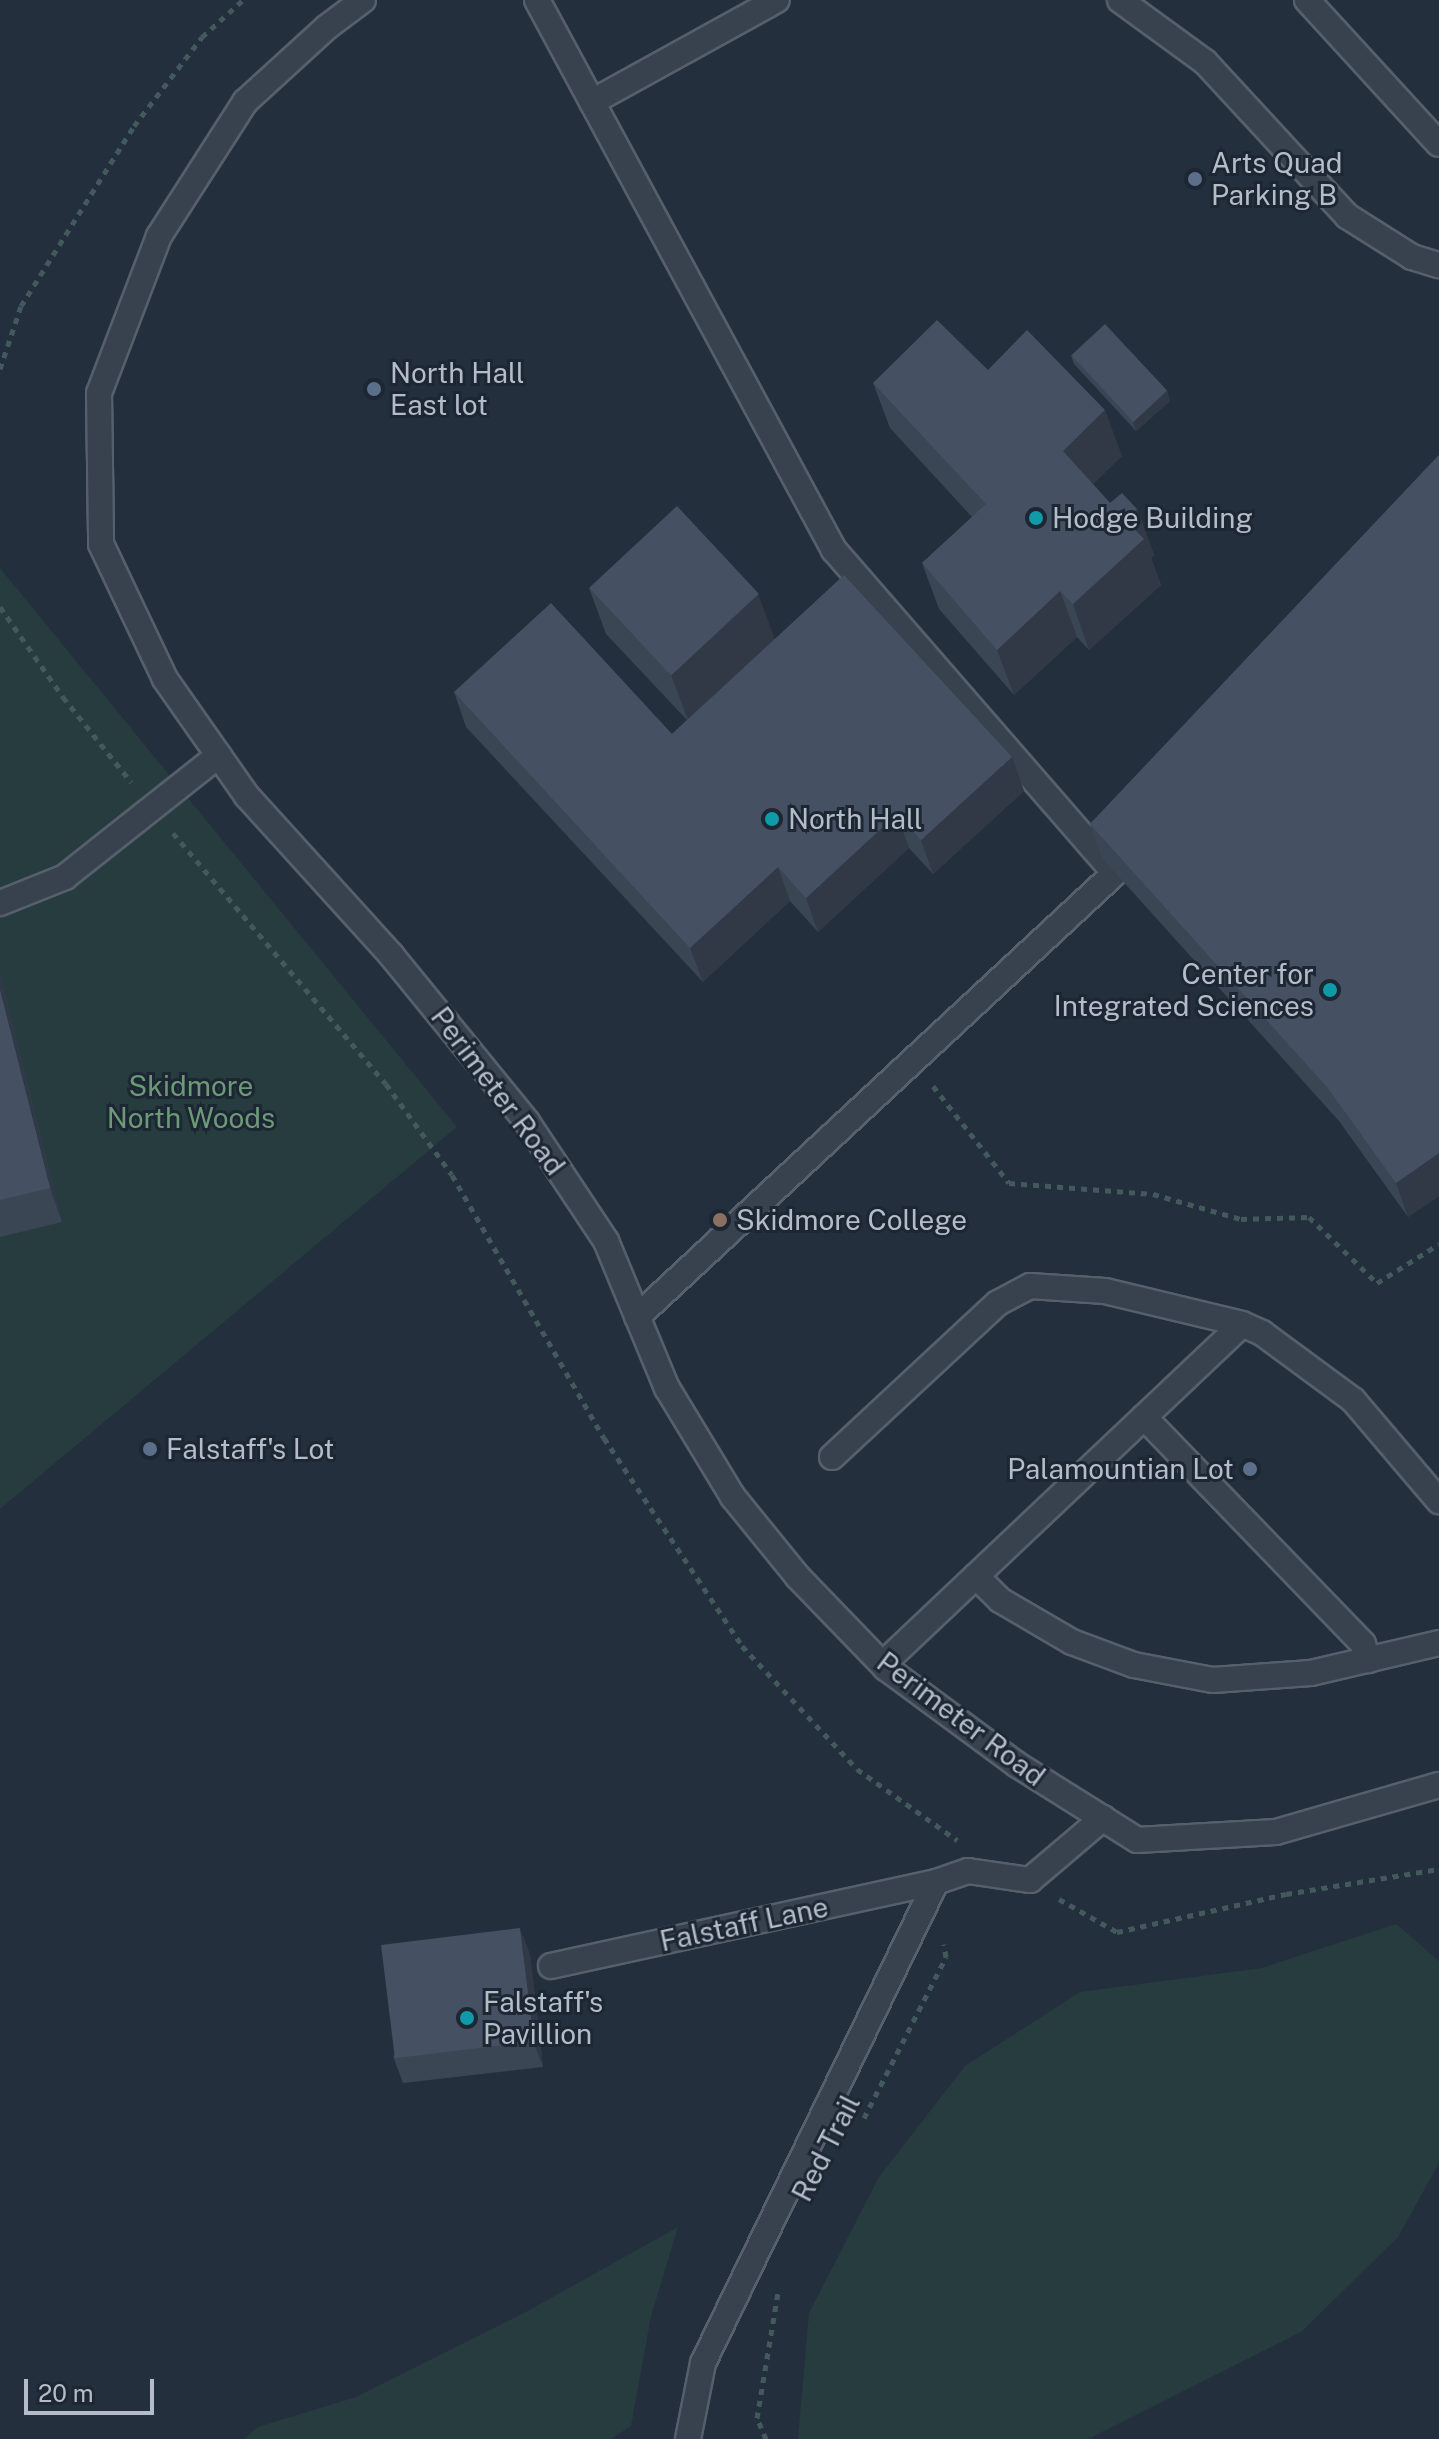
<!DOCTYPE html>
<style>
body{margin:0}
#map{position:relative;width:1439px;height:2439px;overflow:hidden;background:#242f3e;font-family:"Public Sans",sans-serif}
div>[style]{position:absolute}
.green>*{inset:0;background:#263c3f}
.path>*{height:5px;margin-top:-2.5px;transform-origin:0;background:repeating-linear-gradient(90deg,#44595c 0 6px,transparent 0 12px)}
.roads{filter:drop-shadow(2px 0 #565f6c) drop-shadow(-2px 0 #565f6c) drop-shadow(0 2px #565f6c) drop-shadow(0 -2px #565f6c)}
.lane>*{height:24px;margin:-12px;padding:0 12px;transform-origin:12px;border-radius:12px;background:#38414e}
.wall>*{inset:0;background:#3b4654}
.shaded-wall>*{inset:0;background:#303945}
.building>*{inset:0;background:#455162;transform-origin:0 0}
.dots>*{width:22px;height:22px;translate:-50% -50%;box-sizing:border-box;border:4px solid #1d2633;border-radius:50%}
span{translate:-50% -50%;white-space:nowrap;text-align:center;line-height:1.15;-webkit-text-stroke:6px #1d2633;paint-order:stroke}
.poi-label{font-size:28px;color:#b4bcc9}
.left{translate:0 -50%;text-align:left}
.right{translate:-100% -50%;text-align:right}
.park-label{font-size:28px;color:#6b9a76}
.street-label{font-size:28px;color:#b4bcc9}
.scale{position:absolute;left:24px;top:2379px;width:130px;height:36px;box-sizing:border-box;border:4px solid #b4bcc9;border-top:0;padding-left:10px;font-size:24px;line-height:28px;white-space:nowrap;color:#b4bcc9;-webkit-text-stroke:6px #1d2633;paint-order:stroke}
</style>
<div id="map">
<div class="green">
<i style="clip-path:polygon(0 568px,457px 1127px,0 1509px)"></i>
<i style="clip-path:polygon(1396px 1924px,1439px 1961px,1439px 2163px,1398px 2237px,1301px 2332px,1088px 2439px,798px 2439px,809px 2313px,879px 2177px,965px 2066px,1080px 1992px,1262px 1968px)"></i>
<i style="clip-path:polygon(678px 2227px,651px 2316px,631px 2426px,611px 2439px,244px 2439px,258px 2427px,356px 2397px,526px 2312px)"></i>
</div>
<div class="path">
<i style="left:0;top:369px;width:66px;rotate:-71.6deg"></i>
<i style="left:21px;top:306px;width:213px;rotate:-57.9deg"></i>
<i style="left:134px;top:126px;width:112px;rotate:-52.6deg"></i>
<i style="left:202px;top:37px;width:55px;rotate:-42.1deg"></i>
<i style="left:0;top:607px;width:110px;rotate:55deg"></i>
<i style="left:63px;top:697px;width:109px;rotate:51.3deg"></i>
<i style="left:173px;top:833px;width:329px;rotate:49.7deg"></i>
<i style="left:386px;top:1084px;width:112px;rotate:54deg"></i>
<i style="left:452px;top:1175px;width:304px;rotate:60deg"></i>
<i style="left:604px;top:1438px;width:250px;rotate:56.4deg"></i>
<i style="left:742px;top:1646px;width:168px;rotate:46.9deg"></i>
<i style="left:857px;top:1769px;width:123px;rotate:35.4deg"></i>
<i style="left:933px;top:1086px;width:123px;rotate:51.9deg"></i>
<i style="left:1009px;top:1183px;width:144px;rotate:4.4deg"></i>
<i style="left:1153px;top:1194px;width:91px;rotate:15.9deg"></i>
<i style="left:1241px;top:1219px;width:68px;rotate:-1.7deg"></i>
<i style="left:1309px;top:1217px;width:95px;rotate:44.1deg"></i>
<i style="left:1377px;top:1283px;width:73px;rotate:-32.2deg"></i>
<i style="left:1059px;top:1899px;width:67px;rotate:29.6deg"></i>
<i style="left:1117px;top:1932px;width:173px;rotate:-12.7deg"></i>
<i style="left:1286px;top:1894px;width:155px;rotate:-9.3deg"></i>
<i style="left:864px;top:2118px;width:181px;rotate:-63deg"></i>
<i style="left:946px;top:1957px;width:13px;rotate:-99deg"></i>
<i style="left:766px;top:2439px;width:23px;rotate:-113deg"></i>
<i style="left:757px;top:2418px;width:128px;rotate:-80.5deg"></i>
</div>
<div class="roads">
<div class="lane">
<i style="left:363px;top:0;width:45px;rotate:143.1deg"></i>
<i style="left:327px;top:27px;width:111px;rotate:137.6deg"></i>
<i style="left:245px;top:102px;width:159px;rotate:122.7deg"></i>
<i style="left:159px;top:236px;width:168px;rotate:110.9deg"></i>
<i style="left:99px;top:393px;width:151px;rotate:89.2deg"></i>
<i style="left:101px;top:544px;width:149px;rotate:64.6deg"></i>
<i style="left:165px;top:679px;width:143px;rotate:55deg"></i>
<i style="left:247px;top:796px;width:215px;rotate:47.8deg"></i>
<i style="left:391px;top:955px;width:215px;rotate:50.8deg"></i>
<i style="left:527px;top:1122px;width:143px;rotate:56.4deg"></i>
<i style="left:606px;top:1241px;width:159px;rotate:67.5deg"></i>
<i style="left:667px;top:1388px;width:127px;rotate:58.8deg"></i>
<i style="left:733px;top:1497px;width:103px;rotate:50.9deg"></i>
<i style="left:798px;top:1577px;width:127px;rotate:46deg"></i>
<i style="left:886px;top:1668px;width:162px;rotate:36.4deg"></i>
<i style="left:1016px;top:1764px;width:143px;rotate:32.1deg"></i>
<i style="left:1137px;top:1840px;width:139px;rotate:-3.3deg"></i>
<i style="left:1276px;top:1832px;width:170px;rotate:-16.1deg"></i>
<i style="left:537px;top:0;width:625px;rotate:61.63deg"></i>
<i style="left:834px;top:550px;width:428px;rotate:49deg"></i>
<i style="left:1115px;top:873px;width:652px;rotate:137.11deg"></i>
<i style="left:1120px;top:0;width:105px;rotate:36.1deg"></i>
<i style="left:1205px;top:62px;width:209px;rotate:47.3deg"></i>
<i style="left:1347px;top:216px;width:77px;rotate:32.2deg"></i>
<i style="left:1412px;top:257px;width:28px;rotate:17deg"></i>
<i style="left:1307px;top:0;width:195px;rotate:47.5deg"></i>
<i style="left:592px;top:102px;width:211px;rotate:-28.9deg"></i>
<i style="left:0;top:903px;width:70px;rotate:-21.8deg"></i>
<i style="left:65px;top:877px;width:196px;rotate:-38.4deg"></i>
<i style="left:1144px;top:1417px;width:315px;rotate:46deg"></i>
<i style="left:1363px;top:1644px;width:17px;rotate:73deg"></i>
<i style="left:832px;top:1457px;width:226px;rotate:-42.9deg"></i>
<i style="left:998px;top:1303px;width:36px;rotate:-28deg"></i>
<i style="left:1030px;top:1286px;width:75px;rotate:3.8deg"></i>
<i style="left:1105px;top:1291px;width:141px;rotate:13.5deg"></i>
<i style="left:976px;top:1576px;width:34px;rotate:45deg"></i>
<i style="left:1000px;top:1600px;width:83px;rotate:30.3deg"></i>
<i style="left:1072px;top:1642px;width:66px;rotate:20.4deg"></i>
<i style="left:1134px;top:1665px;width:80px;rotate:10.8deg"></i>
<i style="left:1213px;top:1680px;width:98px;rotate:-4.1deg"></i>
<i style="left:1311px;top:1673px;width:131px;rotate:-13.2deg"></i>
<i style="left:883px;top:1664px;width:494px;rotate:-43.4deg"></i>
<i style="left:1242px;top:1324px;width:22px;rotate:24deg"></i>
<i style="left:1262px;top:1333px;width:113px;rotate:36.4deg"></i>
<i style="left:1353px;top:1400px;width:133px;rotate:49.6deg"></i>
<i style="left:551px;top:1966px;width:394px;rotate:-12.3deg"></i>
<i style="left:688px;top:2439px;width:77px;rotate:-78.8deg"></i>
<i style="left:703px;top:2363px;width:534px;rotate:-64.15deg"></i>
<i style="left:936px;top:1882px;width:34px;rotate:-19deg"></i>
<i style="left:968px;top:1871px;width:63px;rotate:8.3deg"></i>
<i style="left:1030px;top:1880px;width:96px;rotate:-40.3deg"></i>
</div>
</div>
<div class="wall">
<i style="clip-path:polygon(1071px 355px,1167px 391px,1170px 401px,1136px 431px,1074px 364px)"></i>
<i style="clip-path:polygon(988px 370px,1122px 456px,1093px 484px,1110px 503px,1137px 509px,1154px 555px,1151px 558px,1161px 585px,1089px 650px,1077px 637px,1014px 695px,939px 609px,922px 563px,972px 517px,890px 428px,873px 383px)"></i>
<i style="clip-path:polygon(1439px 455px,1439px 1196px,1408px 1217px,1339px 1121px,1102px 858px,1090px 824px)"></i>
<i style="clip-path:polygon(589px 588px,775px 639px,1024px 791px,933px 874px,909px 848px,818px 932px,790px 901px,703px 982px,466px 727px,454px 692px,672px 734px,687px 720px,606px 634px)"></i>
<i style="clip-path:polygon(0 974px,62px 1222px,0 1237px)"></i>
<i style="clip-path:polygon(530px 1954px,543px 2067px,403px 2083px,393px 2056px)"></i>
</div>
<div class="shaded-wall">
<i style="clip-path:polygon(1167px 391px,1170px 401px,1136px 431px,1133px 422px)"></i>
<i style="clip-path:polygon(1105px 410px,1122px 456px,1080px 497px,1063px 451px)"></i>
<i style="clip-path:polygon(1137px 509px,1154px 555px,1151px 558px,1161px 585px,1089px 650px,1073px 604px,1126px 520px)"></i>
<i style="clip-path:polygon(1060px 591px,1077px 637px,1014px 695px,997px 650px)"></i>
<i style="clip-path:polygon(758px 594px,775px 639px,688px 720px,671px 675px)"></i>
<i style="clip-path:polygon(1012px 757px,1024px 791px,933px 874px,921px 840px)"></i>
<i style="clip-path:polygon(897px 814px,909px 848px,818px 932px,806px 898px)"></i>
<i style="clip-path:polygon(778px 867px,790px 901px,703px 982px,690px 948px)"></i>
<i style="clip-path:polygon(0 974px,62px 1222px,50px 1188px,0 990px)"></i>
<i style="clip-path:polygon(1439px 1153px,1439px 1196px,1408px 1217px,1396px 1183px)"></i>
<i style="clip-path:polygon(520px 1928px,530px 1954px,543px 2067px,533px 2041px)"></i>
</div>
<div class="building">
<i style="clip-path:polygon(937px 320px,988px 370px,1027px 330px,1105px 410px,1063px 451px,1110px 503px,1122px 493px,1137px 509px,1126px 520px,1144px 539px,1073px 604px,1060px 591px,997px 650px,922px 563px,986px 504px,873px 383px)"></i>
<i style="left:1105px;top:324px;width:91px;height:46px;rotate:47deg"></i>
<i style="clip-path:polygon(1439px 455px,1439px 1153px,1396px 1183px,1327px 1087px,1090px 824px)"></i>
<i style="left:677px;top:506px;width:120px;height:120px;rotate:47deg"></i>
<i style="clip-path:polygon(844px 575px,1012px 757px,921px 840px,897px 814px,806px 898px,778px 867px,690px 948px,454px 692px,551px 603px,672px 734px)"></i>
<i style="clip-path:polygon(0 990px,50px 1188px,0 1200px)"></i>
<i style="left:520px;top:1928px;width:114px;height:140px;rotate:83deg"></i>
</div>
<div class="dots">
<i style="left:1195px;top:179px;background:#5c6f8a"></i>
<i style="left:374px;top:389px;background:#5c6f8a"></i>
<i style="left:1036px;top:518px;background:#0f9aa8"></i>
<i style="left:772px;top:819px;background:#0f9aa8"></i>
<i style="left:1330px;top:990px;background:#0f9aa8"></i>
<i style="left:720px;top:1220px;background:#8d6e63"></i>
<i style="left:150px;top:1449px;background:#5c6f8a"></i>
<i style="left:1250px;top:1469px;background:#5c6f8a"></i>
<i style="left:467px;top:2018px;background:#0f9aa8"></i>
</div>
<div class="poi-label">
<span class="left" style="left:1211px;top:179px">Arts Quad<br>Parking B</span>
<span class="left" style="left:390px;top:389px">North Hall<br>East lot</span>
<span class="left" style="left:1052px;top:518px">Hodge Building</span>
<span class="left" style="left:788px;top:819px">North Hall</span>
<span class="right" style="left:1314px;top:990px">Center for<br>Integrated Sciences</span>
<span class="left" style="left:736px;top:1220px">Skidmore College</span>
<span class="left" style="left:166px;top:1449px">Falstaff's Lot</span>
<span class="right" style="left:1234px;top:1469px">Palamountian Lot</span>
<span class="left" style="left:483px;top:2018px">Falstaff's<br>Pavillion</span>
</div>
<div class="park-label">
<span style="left:191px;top:1102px">Skidmore<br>North Woods</span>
</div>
<div class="street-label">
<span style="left:498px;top:1091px;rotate:53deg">Perimeter Road</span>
<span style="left:961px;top:1719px;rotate:37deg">Perimeter Road</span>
<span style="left:744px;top:1924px;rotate:-12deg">Falstaff Lane</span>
<span style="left:826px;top:2148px;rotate:-63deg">Red Trail</span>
</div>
<div class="scale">20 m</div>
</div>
